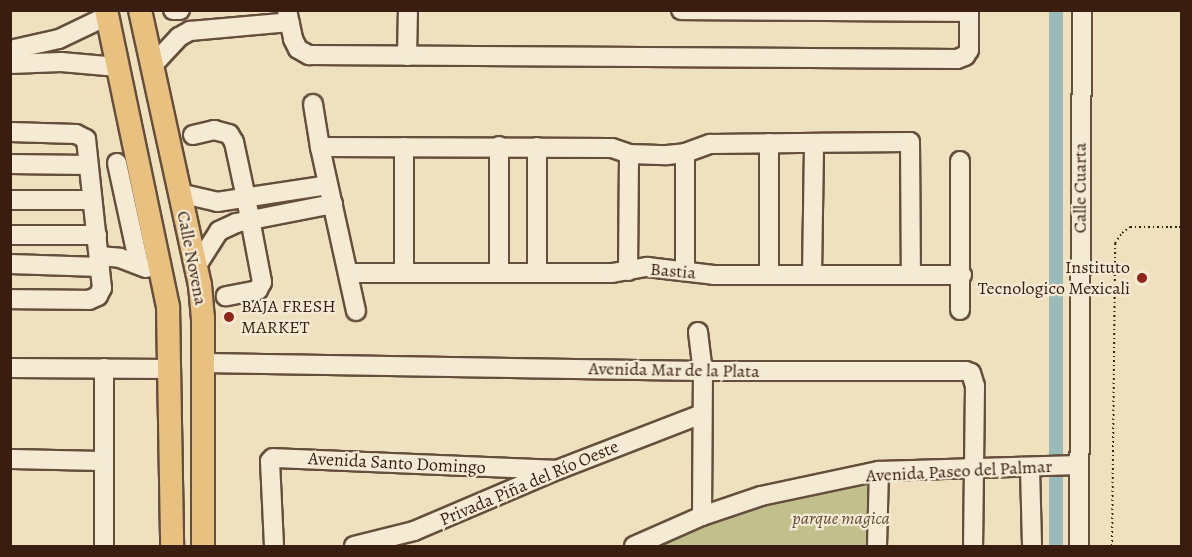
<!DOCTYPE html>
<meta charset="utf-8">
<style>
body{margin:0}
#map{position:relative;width:1192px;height:557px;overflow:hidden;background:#efe0be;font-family:Alegreya,serif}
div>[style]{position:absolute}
.green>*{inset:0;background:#c1c08c}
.canal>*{height:14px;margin:-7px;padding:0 7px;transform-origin:7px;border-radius:7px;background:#9bbbb8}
.path>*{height:2px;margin-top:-1px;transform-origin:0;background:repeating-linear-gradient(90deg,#381d10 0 1.5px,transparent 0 4.5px)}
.roads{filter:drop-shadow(2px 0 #664e3c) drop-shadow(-2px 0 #664e3c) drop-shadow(0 2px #664e3c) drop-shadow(0 -2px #664e3c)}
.minor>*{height:18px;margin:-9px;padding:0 9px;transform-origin:9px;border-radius:9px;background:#f5ebd5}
.major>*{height:22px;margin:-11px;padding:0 11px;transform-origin:11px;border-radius:11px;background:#e8c07f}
.dots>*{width:16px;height:16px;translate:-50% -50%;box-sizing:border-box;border:3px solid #f5ebd5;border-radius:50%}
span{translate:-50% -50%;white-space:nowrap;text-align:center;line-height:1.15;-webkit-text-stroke:4.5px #f5ebd5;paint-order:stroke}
.street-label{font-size:18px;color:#381d10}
.poi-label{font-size:18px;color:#381d10}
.right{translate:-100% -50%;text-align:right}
.left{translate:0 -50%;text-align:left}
.park-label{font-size:18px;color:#614e35;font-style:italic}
.frame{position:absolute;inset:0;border:12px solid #381d10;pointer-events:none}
</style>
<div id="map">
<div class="green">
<i style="clip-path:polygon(870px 484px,869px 546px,649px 546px,753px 505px)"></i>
</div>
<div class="canal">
<i style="left:1056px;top:546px;width:536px;rotate:-90deg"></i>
</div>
<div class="path">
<i style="left:1112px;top:546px;width:303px;rotate:-89.4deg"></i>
<i style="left:1115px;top:243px;width:12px;rotate:-55deg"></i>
<i style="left:1122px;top:233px;width:10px;rotate:-37deg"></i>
<i style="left:1130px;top:227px;width:52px"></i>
</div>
<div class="roads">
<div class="minor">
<i style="left:173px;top:10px;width:7px"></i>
<i style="left:287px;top:10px;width:30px;rotate:78deg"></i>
<i style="left:293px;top:39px;width:11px;rotate:63deg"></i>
<i style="left:298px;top:49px;width:13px;rotate:29deg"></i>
<i style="left:309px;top:55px;width:648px;rotate:0.35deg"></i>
<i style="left:957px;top:59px;width:9px;rotate:-21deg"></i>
<i style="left:965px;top:56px;width:7px;rotate:-56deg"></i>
<i style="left:969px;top:50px;width:40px;rotate:-90deg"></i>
<i style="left:681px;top:10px;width:288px;rotate:0.4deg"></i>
<i style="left:10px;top:50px;width:50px;rotate:-12.7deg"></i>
<i style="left:59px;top:39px;width:53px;rotate:-25.6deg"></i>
<i style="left:407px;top:56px;width:46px;rotate:-88.8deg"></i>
<i style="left:10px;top:64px;width:51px;rotate:-2.2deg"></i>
<i style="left:61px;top:62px;width:57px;rotate:5deg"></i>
<i style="left:152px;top:66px;width:40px;rotate:-47deg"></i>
<i style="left:179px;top:37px;width:13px;rotate:-29deg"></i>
<i style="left:190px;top:31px;width:100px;rotate:-5.1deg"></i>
<i style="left:313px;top:104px;width:44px;rotate:80.8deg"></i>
<i style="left:10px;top:132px;width:66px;rotate:1.7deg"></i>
<i style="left:76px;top:134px;width:11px;rotate:27deg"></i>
<i style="left:86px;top:139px;width:150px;rotate:83.9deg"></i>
<i style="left:102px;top:288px;width:9px;rotate:117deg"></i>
<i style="left:98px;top:296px;width:10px;rotate:156deg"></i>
<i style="left:89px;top:300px;width:79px;rotate:-179.3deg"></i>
<i style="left:193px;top:135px;width:22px;rotate:-13deg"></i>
<i style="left:214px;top:130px;width:16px;rotate:15deg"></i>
<i style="left:229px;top:134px;width:9px;rotate:58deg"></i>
<i style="left:234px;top:142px;width:57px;rotate:77.9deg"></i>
<i style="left:246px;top:198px;width:86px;rotate:79.2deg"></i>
<i style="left:262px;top:282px;width:9px;rotate:117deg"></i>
<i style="left:258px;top:290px;width:33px;rotate:169deg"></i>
<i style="left:499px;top:146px;width:126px;rotate:90deg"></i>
<i style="left:404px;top:147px;width:126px;rotate:90deg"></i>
<i style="left:537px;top:147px;width:126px;rotate:90deg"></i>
<i style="left:685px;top:153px;width:118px;rotate:90deg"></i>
<i style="left:117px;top:163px;width:104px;rotate:77.8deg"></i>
<i style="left:10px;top:164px;width:78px;rotate:0.7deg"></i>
<i style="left:179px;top:193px;width:39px;rotate:13deg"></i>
<i style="left:217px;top:202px;width:112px;rotate:-8.7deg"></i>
<i style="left:10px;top:200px;width:82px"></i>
<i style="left:10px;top:235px;width:87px"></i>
<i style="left:99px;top:256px;width:21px;rotate:5deg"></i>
<i style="left:120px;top:258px;width:28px;rotate:21deg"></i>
<i style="left:10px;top:264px;width:90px;rotate:1.9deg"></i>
<i style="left:196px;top:267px;width:43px;rotate:-57.4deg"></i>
<i style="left:219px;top:231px;width:19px;rotate:-25deg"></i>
<i style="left:236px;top:223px;width:99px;rotate:-11.1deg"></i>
<i style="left:628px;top:271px;width:117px;rotate:-89.5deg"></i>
<i style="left:349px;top:273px;width:263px"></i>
<i style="left:612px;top:273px;width:36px;rotate:-10deg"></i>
<i style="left:647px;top:267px;width:67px;rotate:6.8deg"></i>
<i style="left:714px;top:275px;width:248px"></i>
<i style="left:769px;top:275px;width:132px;rotate:-90deg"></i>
<i style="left:812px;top:275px;width:132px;rotate:-89.1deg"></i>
<i style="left:960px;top:310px;width:149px;rotate:-90deg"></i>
<i style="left:356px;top:311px;width:168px;rotate:-102.4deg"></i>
<i style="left:320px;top:147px;width:292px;rotate:0.2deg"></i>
<i style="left:612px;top:148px;width:18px;rotate:19deg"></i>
<i style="left:629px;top:154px;width:38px;rotate:2deg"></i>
<i style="left:667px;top:155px;width:18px;rotate:-6deg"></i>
<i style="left:685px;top:153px;width:27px;rotate:-20deg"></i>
<i style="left:710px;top:144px;width:200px;rotate:-0.6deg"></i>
<i style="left:910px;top:142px;width:133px;rotate:89.6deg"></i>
<i style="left:698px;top:332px;width:39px;rotate:83deg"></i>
<i style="left:703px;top:371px;width:145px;rotate:90.4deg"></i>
<i style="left:203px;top:363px;width:500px;rotate:0.92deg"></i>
<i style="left:703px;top:371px;width:263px"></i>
<i style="left:966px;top:371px;width:5px;rotate:22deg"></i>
<i style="left:971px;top:373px;width:14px;rotate:73deg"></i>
<i style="left:975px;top:386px;width:160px;rotate:90.7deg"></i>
<i style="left:10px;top:368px;width:160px;rotate:0.4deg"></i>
<i style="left:104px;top:368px;width:178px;rotate:90deg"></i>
<i style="left:10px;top:459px;width:93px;rotate:1.2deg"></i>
<i style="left:1030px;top:468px;width:78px;rotate:88.5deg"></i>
<i style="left:274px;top:546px;width:85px;rotate:-92.7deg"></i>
<i style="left:270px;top:461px;width:4px;rotate:-45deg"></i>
<i style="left:273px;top:458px;width:284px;rotate:2.4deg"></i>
<i style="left:354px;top:546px;width:62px;rotate:-14deg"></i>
<i style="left:414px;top:531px;width:155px;rotate:-23.1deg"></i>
<i style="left:557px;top:470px;width:155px;rotate:-21.1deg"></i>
<i style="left:634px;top:546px;width:74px;rotate:-23.8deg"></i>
<i style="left:702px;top:516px;width:62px;rotate:-18.7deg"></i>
<i style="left:761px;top:496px;width:121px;rotate:-12deg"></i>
<i style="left:879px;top:471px;width:200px;rotate:-1.7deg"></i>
<i style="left:877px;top:546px;width:75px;rotate:-88.5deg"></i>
<i style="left:1079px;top:546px;width:536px;rotate:-89.68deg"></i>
</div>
<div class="major">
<i style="left:106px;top:10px;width:303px;rotate:78.2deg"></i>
<i style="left:168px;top:307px;width:239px;rotate:89deg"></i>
<i style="left:140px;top:10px;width:281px;rotate:77.7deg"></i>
<i style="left:200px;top:285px;width:33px;rotate:85deg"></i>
<i style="left:203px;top:318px;width:228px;rotate:90deg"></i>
</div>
</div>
<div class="dots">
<i style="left:1142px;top:278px;background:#8f2418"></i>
<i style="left:229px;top:317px;background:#8f2418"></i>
</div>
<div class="street-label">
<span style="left:1080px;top:188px;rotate:-90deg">Calle Cuarta</span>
<span style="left:192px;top:258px;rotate:79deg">Calle Novena</span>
<span style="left:673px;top:271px;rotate:5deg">Bastia</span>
<span style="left:674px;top:370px;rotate:1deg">Avenida Mar de la Plata</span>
<span style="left:397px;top:463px;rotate:3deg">Avenida Santo Domingo</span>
<span style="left:959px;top:471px;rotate:-3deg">Avenida Paseo del Palmar</span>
<span style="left:529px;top:483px;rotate:-23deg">Privada Piña del Río Oeste</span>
</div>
<div class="poi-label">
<span class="right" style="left:1130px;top:278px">Instituto<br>Tecnologico Mexicali</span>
<span class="left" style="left:241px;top:317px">BAJA FRESH<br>MARKET</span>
</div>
<div class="park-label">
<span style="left:841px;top:518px">parque magica</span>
</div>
<div class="frame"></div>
</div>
